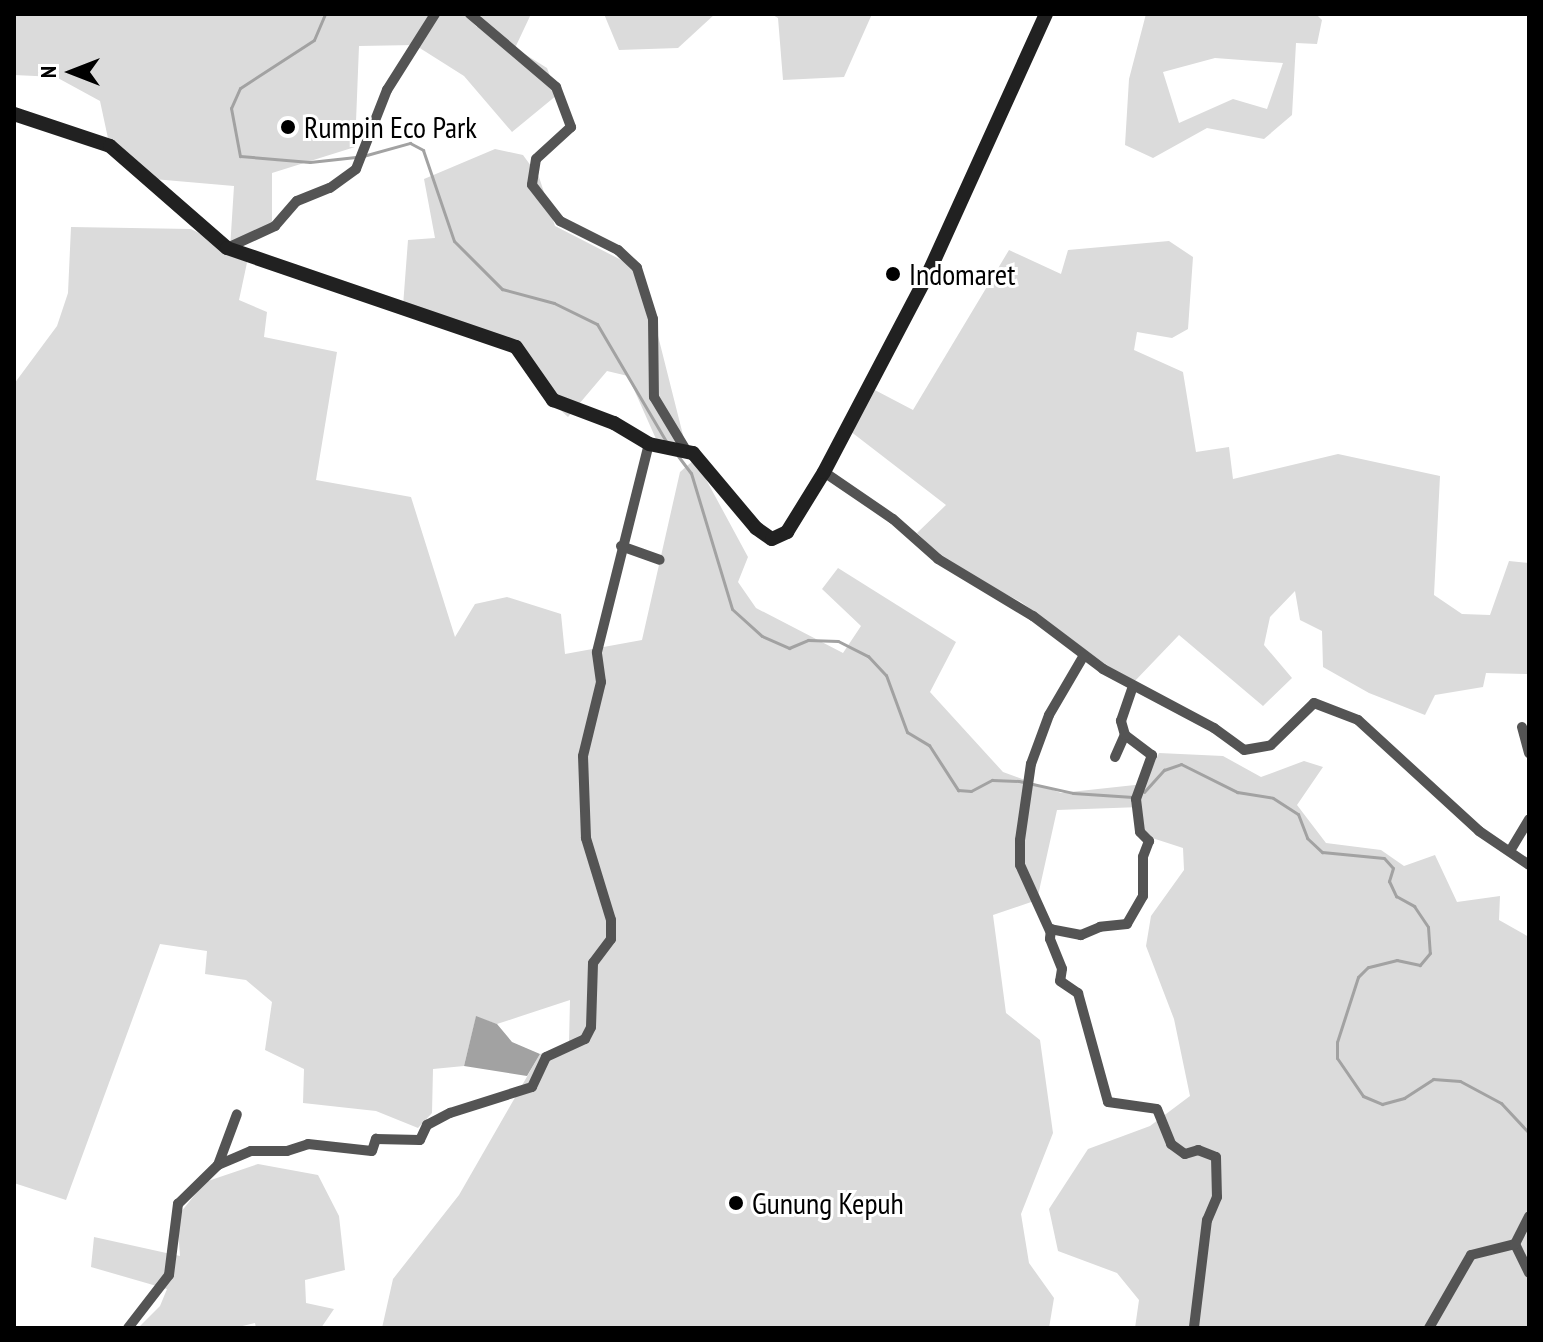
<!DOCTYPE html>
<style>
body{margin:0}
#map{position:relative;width:1543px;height:1342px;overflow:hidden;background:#fff;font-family:"PT Sans Narrow",sans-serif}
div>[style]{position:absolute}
.green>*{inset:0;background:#dbdbdb}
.water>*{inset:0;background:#a2a2a2}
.stream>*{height:3px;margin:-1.5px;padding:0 1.5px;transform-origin:1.5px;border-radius:1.5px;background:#a2a2a2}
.street>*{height:10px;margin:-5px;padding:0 5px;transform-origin:5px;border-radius:5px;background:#545454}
.secondary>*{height:14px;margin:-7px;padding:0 7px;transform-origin:7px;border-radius:7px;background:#212121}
.dots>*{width:22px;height:22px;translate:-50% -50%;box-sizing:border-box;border:4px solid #fff;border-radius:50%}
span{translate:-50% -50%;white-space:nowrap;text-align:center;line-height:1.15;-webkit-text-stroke:6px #fff;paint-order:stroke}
.poi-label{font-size:30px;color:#000}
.left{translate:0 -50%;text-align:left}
.frame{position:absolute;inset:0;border:16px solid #000;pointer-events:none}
.north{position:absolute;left:32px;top:32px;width:80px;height:80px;-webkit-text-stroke:6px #fff;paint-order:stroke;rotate:270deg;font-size:22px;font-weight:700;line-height:32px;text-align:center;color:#000}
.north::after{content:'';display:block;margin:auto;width:28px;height:36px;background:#000;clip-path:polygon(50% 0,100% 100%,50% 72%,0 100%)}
</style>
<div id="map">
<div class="green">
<i style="clip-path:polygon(14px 14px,463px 14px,477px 27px,482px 14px,531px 14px,515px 48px,547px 68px,557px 95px,512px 132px,464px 76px,415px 45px,359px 46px,355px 147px,272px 173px,272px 227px,231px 249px,248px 258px,239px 300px,267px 312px,264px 337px,337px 352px,316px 480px,411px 497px,455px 637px,475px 604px,507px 597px,561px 614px,565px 654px,642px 640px,680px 472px,695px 459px,748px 557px,738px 582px,756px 608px,843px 653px,861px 626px,822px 589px,838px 568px,956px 642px,930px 692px,1003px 772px,1061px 793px,1144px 784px,1159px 753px,1223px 756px,1261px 777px,1304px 761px,1323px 767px,1297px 805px,1326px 843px,1381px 850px,1404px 866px,1435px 855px,1457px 902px,1500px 896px,1499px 920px,1529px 937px,1529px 1328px,1135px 1328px,1139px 1300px,1117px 1273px,1058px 1251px,1049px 1209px,1088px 1149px,1150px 1126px,1190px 1096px,1174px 1019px,1146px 946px,1151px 916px,1184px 870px,1183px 848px,1143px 835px,1141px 807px,1057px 810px,1037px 900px,993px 915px,1006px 1013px,1040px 1040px,1053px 1133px,1021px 1214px,1029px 1263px,1054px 1298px,1049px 1328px,382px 1328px,393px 1279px,459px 1195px,540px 1054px,569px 1043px,570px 1000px,497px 1024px,476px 1017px,464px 1066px,433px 1069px,432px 1113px,418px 1128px,376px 1111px,303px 1103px,304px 1069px,265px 1050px,272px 1002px,246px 980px,205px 974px,207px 951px,160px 944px,66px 1200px,14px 1183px,14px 384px,57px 326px,68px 293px,71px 227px,191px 229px,230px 249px,234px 186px,142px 178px,109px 143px,100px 101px,56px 77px,14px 75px)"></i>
<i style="clip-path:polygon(604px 14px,715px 14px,678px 48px,619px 50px)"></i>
<i style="clip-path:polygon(771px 14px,872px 14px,844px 77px,783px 80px,778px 18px)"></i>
<i style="clip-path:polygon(evenodd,1146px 14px,1316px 14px,1322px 20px,1317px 44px,1296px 43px,1292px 115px,1264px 139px,1207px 128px,1153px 158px,1125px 145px,1129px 79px,1146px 14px,1215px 58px,1283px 63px,1267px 109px,1233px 99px,1179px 123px,1163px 72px,1215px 58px)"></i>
<i style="clip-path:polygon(495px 149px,523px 155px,539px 177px,555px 226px,633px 266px,652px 312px,685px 443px,660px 448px,628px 376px,607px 371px,568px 417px,541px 392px,521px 348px,403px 306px,408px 240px,435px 238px,424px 179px)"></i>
<i style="clip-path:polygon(1169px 241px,1193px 257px,1188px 329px,1172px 338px,1137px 332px,1134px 350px,1183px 372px,1196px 452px,1229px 447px,1233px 479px,1338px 454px,1440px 476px,1434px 595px,1462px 614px,1490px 615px,1509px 561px,1529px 563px,1529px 674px,1486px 673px,1483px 687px,1435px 695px,1425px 715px,1369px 693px,1323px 667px,1322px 631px,1300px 620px,1295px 591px,1270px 617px,1264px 645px,1292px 678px,1263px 706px,1179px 635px,1132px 684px,1021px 602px,951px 566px,917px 533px,946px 505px,850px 431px,871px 388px,913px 410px,1009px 250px,1061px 274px,1068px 250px)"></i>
<i style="clip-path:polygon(258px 1164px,318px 1175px,339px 1216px,345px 1270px,305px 1280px,306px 1303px,334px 1309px,321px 1328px,256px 1328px,255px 1323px,234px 1328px,138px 1328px,160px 1306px,167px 1289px,91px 1267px,94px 1237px,180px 1256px,177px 1217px,205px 1182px)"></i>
</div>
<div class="water">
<i style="clip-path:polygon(476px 1016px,497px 1024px,512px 1042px,540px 1054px,527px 1076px,464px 1066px)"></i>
</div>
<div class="stream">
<i style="left:325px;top:14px;width:28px;rotate:113deg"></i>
<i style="left:314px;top:40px;width:88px;rotate:147deg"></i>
<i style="left:240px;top:88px;width:22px;rotate:114deg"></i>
<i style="left:231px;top:108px;width:49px;rotate:79.4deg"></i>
<i style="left:240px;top:156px;width:70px;rotate:4.9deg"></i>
<i style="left:310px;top:162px;width:46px;rotate:-6.2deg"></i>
<i style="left:363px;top:156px;width:49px;rotate:-15.5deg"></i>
<i style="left:410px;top:143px;width:15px;rotate:28deg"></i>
<i style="left:423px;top:150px;width:96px;rotate:71.2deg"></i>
<i style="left:454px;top:241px;width:68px;rotate:45deg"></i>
<i style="left:502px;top:289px;width:54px;rotate:15.1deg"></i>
<i style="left:554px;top:303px;width:48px;rotate:26deg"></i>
<i style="left:597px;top:324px;width:136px;rotate:59.5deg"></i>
<i style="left:678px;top:456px;width:21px;rotate:53deg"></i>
<i style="left:691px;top:473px;width:142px;rotate:73.2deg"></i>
<i style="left:732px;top:609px;width:40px;rotate:42deg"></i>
<i style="left:762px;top:636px;width:30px;rotate:24deg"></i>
<i style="left:789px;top:648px;width:21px;rotate:-23deg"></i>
<i style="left:808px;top:640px;width:30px;rotate:2deg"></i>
<i style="left:838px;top:641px;width:34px;rotate:27deg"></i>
<i style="left:868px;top:656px;width:26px;rotate:47deg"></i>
<i style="left:886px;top:675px;width:61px;rotate:69.8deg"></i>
<i style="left:907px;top:732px;width:26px;rotate:31deg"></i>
<i style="left:929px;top:745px;width:54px;rotate:57.2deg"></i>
<i style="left:958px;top:790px;width:13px;rotate:4deg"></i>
<i style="left:971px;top:791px;width:24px;rotate:-28deg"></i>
<i style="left:992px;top:780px;width:27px;rotate:2deg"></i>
<i style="left:1019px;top:781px;width:55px;rotate:12.5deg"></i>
<i style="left:1073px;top:793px;width:60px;rotate:3.8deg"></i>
<i style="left:1144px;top:792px;width:30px;rotate:-48deg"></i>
<i style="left:1164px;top:770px;width:18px;rotate:-19deg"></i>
<i style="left:1181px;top:764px;width:63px;rotate:26.6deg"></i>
<i style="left:1237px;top:792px;width:36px;rotate:9deg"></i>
<i style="left:1273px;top:798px;width:30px;rotate:33deg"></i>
<i style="left:1298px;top:814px;width:26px;rotate:69deg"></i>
<i style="left:1307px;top:838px;width:21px;rotate:43deg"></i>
<i style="left:1322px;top:852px;width:62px;rotate:5.5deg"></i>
<i style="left:1384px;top:858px;width:13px;rotate:48deg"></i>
<i style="left:1393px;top:868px;width:14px;rotate:107deg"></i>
<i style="left:1389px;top:881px;width:17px;rotate:65deg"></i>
<i style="left:1396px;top:896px;width:21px;rotate:29deg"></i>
<i style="left:1414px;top:906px;width:25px;rotate:56deg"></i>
<i style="left:1428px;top:927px;width:26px;rotate:86deg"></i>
<i style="left:1430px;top:953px;width:16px;rotate:130deg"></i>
<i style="left:1420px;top:965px;width:24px;rotate:-168deg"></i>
<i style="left:1397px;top:960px;width:30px;rotate:166deg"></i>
<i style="left:1368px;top:967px;width:14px;rotate:135deg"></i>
<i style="left:1358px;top:977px;width:68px;rotate:107.9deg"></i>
<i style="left:1337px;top:1042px;width:16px;rotate:90deg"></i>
<i style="left:1337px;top:1058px;width:46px;rotate:55.6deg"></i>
<i style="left:1363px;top:1096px;width:21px;rotate:23deg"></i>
<i style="left:1382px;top:1104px;width:23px;rotate:-15deg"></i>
<i style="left:1404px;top:1098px;width:35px;rotate:-33deg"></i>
<i style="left:1433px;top:1079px;width:27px;rotate:4deg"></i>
<i style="left:1460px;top:1081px;width:47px;rotate:28.2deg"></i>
<i style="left:1501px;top:1103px;width:41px;rotate:47deg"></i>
</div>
<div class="street">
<i style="left:470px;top:14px;width:113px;rotate:40.3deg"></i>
<i style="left:556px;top:87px;width:43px;rotate:69.4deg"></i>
<i style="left:571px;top:127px;width:47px;rotate:137.6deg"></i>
<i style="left:536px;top:159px;width:26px;rotate:99deg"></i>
<i style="left:532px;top:185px;width:46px;rotate:52.1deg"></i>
<i style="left:560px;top:221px;width:65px;rotate:26.6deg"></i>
<i style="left:618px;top:250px;width:26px;rotate:43deg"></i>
<i style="left:637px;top:268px;width:53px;rotate:72.6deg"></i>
<i style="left:653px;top:319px;width:78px;rotate:89.3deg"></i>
<i style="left:654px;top:397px;width:62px;rotate:58.9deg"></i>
<i style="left:227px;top:248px;width:53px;rotate:-24.6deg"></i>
<i style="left:275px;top:226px;width:33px;rotate:-49deg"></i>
<i style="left:297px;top:201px;width:35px;rotate:-22deg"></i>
<i style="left:330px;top:188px;width:32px;rotate:-36deg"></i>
<i style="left:356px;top:169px;width:85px;rotate:-68.6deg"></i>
<i style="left:387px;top:90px;width:90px;rotate:-57.7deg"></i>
<i style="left:824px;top:472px;width:83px;rotate:34.3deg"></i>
<i style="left:893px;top:519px;width:60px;rotate:41.6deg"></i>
<i style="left:938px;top:559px;width:111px;rotate:31deg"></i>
<i style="left:1033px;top:616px;width:88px;rotate:37.1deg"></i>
<i style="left:1103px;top:669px;width:126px;rotate:28deg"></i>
<i style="left:1214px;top:728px;width:37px;rotate:36deg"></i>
<i style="left:1244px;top:750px;width:27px;rotate:-10deg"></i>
<i style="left:1271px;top:745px;width:60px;rotate:-44.3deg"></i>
<i style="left:1314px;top:703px;width:47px;rotate:21.1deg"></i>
<i style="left:1358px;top:720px;width:164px;rotate:42.5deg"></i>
<i style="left:1479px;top:831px;width:60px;rotate:34.2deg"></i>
<i style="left:621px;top:546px;width:41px;rotate:19.7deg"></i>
<i style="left:1522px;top:727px;width:27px;rotate:75deg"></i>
<i style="left:1125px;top:735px;width:34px;rotate:37deg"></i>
<i style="left:1152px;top:755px;width:47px;rotate:110deg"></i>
<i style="left:1136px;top:799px;width:33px;rotate:83deg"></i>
<i style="left:1140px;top:832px;width:13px;rotate:45deg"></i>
<i style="left:1149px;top:841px;width:17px;rotate:111deg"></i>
<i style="left:1143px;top:857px;width:39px;rotate:90deg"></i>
<i style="left:1143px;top:896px;width:32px;rotate:120deg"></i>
<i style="left:1127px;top:924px;width:27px;rotate:174deg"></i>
<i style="left:1100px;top:927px;width:21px;rotate:157deg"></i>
<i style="left:1081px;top:935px;width:31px;rotate:-169deg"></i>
<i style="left:1051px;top:929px;width:10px;rotate:96deg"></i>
<i style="left:1050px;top:939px;width:32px;rotate:68deg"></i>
<i style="left:1062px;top:969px;width:12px;rotate:99deg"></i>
<i style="left:1060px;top:981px;width:22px;rotate:34deg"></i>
<i style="left:1078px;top:993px;width:113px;rotate:74.6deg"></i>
<i style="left:1108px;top:1102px;width:49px;rotate:8.1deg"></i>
<i style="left:1157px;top:1109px;width:38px;rotate:68deg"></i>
<i style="left:1171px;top:1144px;width:17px;rotate:36deg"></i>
<i style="left:1185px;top:1154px;width:14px;rotate:-17deg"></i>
<i style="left:1198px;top:1150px;width:19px;rotate:21deg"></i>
<i style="left:1216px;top:1157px;width:40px;rotate:88.6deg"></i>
<i style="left:1217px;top:1197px;width:25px;rotate:113deg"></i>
<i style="left:1207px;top:1220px;width:109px;rotate:96.9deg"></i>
<i style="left:1115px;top:757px;width:24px;rotate:-66deg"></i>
<i style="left:1125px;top:735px;width:15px;rotate:-106deg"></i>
<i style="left:1121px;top:721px;width:36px;rotate:-71deg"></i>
<i style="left:1510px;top:851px;width:37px;rotate:-59deg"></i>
<i style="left:1050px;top:931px;width:72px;rotate:-114.4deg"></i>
<i style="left:1020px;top:865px;width:25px;rotate:-90deg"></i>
<i style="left:1020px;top:840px;width:77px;rotate:-81.8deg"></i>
<i style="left:1031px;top:764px;width:52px;rotate:-69.8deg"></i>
<i style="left:1049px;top:715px;width:69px;rotate:-59.7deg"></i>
<i style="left:218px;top:1165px;width:54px;rotate:-69.6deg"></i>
<i style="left:1515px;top:1244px;width:32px;rotate:64deg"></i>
<i style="left:128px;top:1328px;width:67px;rotate:-52.3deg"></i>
<i style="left:169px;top:1275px;width:72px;rotate:-82.8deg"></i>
<i style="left:178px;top:1204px;width:56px;rotate:-44.3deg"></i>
<i style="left:218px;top:1165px;width:36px;rotate:-23deg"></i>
<i style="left:251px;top:1151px;width:36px"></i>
<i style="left:287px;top:1151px;width:22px;rotate:-18deg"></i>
<i style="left:308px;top:1144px;width:64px;rotate:6.2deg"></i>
<i style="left:372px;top:1151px;width:13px;rotate:-72deg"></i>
<i style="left:376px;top:1139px;width:44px;rotate:1.3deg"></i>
<i style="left:420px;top:1140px;width:17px;rotate:-65deg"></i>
<i style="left:427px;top:1125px;width:26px;rotate:-28deg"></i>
<i style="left:450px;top:1113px;width:86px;rotate:-17.6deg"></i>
<i style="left:532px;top:1087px;width:33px;rotate:-65deg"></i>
<i style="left:546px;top:1057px;width:43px;rotate:-24.8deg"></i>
<i style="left:585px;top:1039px;width:13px;rotate:-63deg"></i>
<i style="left:591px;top:1027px;width:64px;rotate:-88.2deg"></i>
<i style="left:593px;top:963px;width:30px;rotate:-53deg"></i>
<i style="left:611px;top:939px;width:19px;rotate:-90deg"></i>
<i style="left:611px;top:920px;width:86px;rotate:-107deg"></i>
<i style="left:586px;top:838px;width:82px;rotate:-92.1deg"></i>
<i style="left:583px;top:756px;width:76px;rotate:-76.3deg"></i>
<i style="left:601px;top:682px;width:30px;rotate:-98deg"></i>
<i style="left:597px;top:652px;width:214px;rotate:-76deg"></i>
<i style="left:1429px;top:1328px;width:84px;rotate:-60.1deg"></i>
<i style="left:1471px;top:1255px;width:45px;rotate:-14deg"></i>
<i style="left:1515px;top:1244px;width:31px;rotate:-63deg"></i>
</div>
<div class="secondary">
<i style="left:14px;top:114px;width:101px;rotate:18.4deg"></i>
<i style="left:110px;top:146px;width:155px;rotate:41.1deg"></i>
<i style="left:227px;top:248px;width:305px;rotate:18.9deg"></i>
<i style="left:516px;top:347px;width:65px;rotate:55.1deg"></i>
<i style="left:553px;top:400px;width:65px;rotate:20.7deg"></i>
<i style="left:614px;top:423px;width:41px;rotate:31deg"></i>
<i style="left:649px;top:444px;width:45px;rotate:11.6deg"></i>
<i style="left:693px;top:453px;width:98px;rotate:50deg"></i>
<i style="left:756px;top:528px;width:19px;rotate:35deg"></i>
<i style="left:772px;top:539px;width:17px;rotate:-25deg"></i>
<i style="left:787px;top:532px;width:70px;rotate:-58.3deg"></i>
<i style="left:824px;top:472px;width:224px;rotate:-62.3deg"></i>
<i style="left:928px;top:274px;width:286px;rotate:-65.6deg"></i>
</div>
<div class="dots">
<i style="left:288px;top:127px;background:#000"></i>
<i style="left:893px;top:274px;background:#000"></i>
<i style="left:736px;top:1203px;background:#000"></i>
</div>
<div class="poi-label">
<span class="left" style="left:304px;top:127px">Rumpin Eco Park</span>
<span class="left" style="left:909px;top:274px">Indomaret</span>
<span class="left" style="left:752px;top:1203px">Gunung Kepuh</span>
</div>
<div class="frame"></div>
<div class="north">N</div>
</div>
